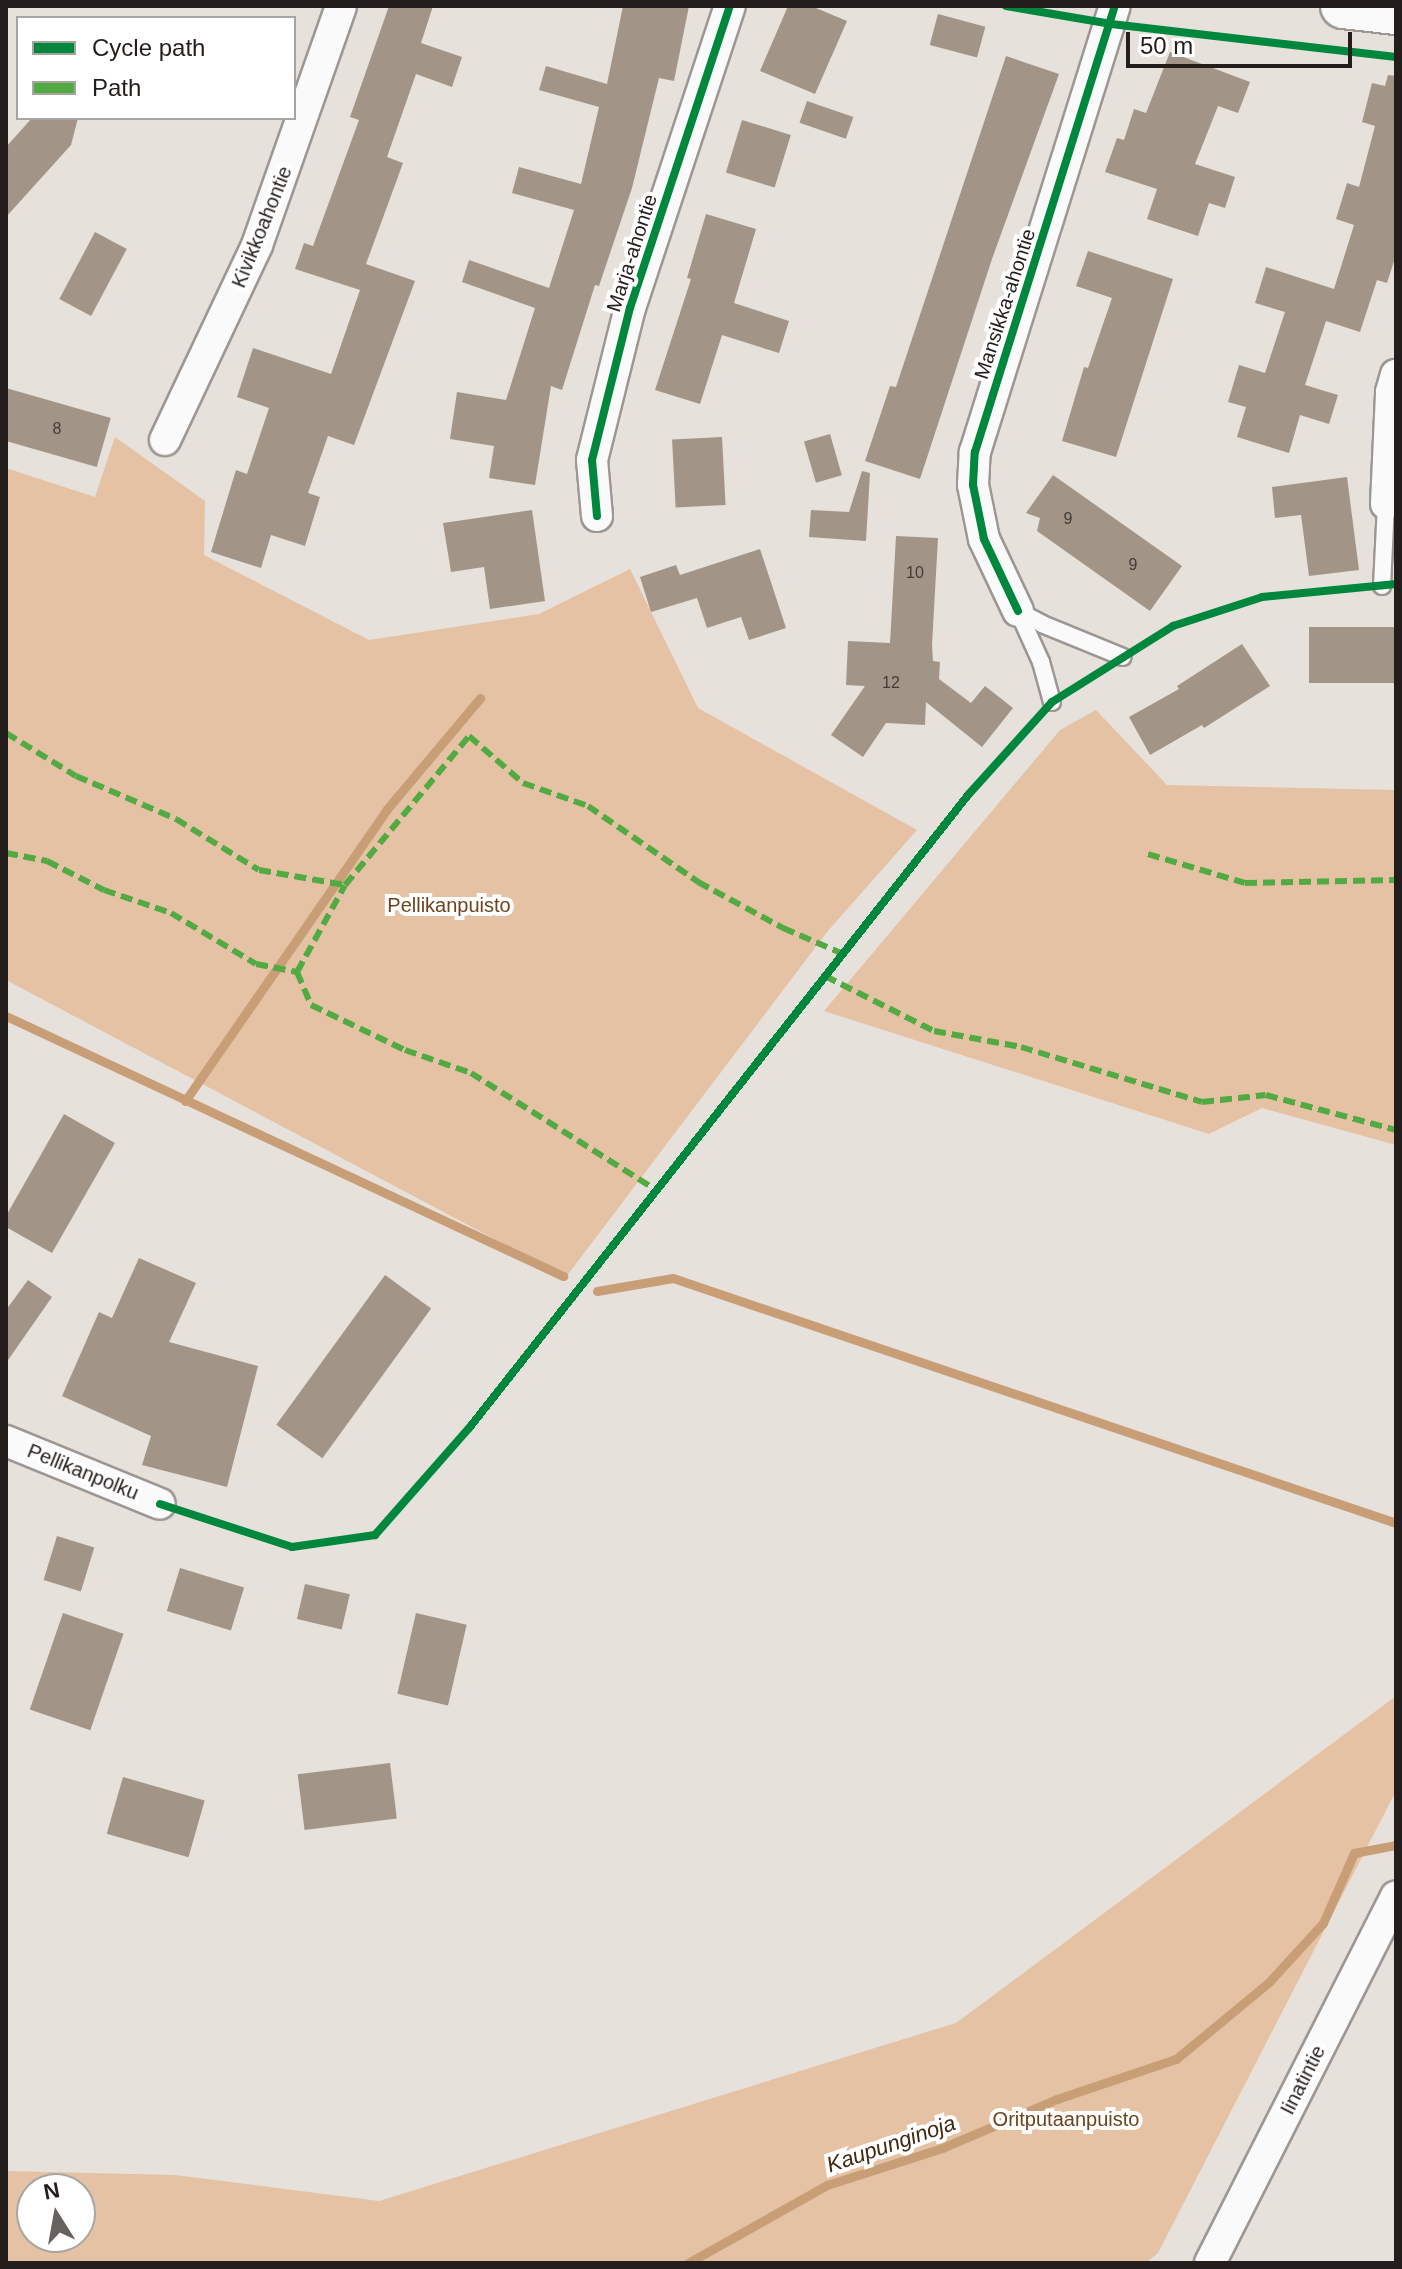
<!DOCTYPE html>
<style>
body{margin:0}
#map{position:relative;width:1402px;height:2269px;overflow:hidden;background:#e7e1db;font-family:Arial,sans-serif}
div>[style]{position:absolute}
.green>*{inset:0;background:#e5c2a3}
.stream>*{height:9px;margin:-4.5px;padding:0 4.5px;transform-origin:4.5px;border-radius:4.5px;background:#c89e76}
.building>*{inset:0;background:#a29587;transform-origin:0 0}
.roads{filter:drop-shadow(2px 0 #9c9793) drop-shadow(-2px 0 #9c9793) drop-shadow(0 2px #9c9793) drop-shadow(0 -2px #9c9793)}
.lane>*{height:16px;margin:-8px;padding:0 8px;transform-origin:8px;border-radius:8px;background:#fbfafa}
.street>*{height:30px;margin:-15px;padding:0 15px;transform-origin:15px;border-radius:15px;background:#fbfafa}
.secondary>*{height:44px;margin:-22px;padding:0 22px;transform-origin:22px;border-radius:22px;background:#fbfafa}
.quiet>*{height:6px;margin-top:-3px;transform-origin:0;background:repeating-linear-gradient(90deg,#53aa43 0 12px,transparent 0 18px)}
.cycleway>*{height:8px;margin:-4px;padding:0 4px;transform-origin:4px;border-radius:4px;background:#00873e}
span{translate:-50% -50%;white-space:nowrap;text-align:center;line-height:1.15;-webkit-text-stroke:8px #fff;paint-order:stroke}
.number-label{font-size:16px;color:#433c36}
.number-label span{-webkit-text-stroke-width:0}
.street-label{font-size:20px;color:#231e1b}
.park-label{font-size:20px;color:#6d441b}
.water-label{font-size:22px;color:#422911;font-style:italic}
.frame{position:absolute;inset:0;border:8px solid #231e1b;pointer-events:none}
.legend{position:absolute;left:16px;top:16px;width:280px;height:104px;box-sizing:border-box;background:#fff;border:2px solid #a7a5a4;margin:0;padding:10px 14px;list-style:none;font-size:24px;color:#231e1b}
.legend li{display:flex;align-items:center;gap:16px;height:40px}
.legend b{width:40px;border:2px solid #a7a5a4}
.north{position:absolute;left:16px;top:2173px;width:80px;height:80px;box-sizing:border-box;background:#fff;border:2px solid #a7a5a4;border-radius:50%;rotate:349deg;font-size:22px;font-weight:700;line-height:32px;text-align:center;color:#231e1b}
.north::after{content:'';display:block;margin:auto;width:28px;height:36px;background:#68625e;clip-path:polygon(50% 0,100% 100%,50% 72%,0 100%)}
.scale{position:absolute;left:1126px;top:32px;width:226px;height:36px;box-sizing:border-box;border:4px solid #231e1b;border-top:0;padding-left:10px;font-size:24px;line-height:28px;white-space:nowrap;color:#231e1b;-webkit-text-stroke:6px #fff;paint-order:stroke}
</style>
<div id="map">
<div class="green">
<i style="clip-path:polygon(115px 437px,205px 501px,204px 555px,369px 640px,539px 614px,630px 569px,698px 708px,917px 830px,827px 932px,566px 1277px,6px 980px,6px 468px,95px 497px)"></i>
<i style="clip-path:polygon(1096px 710px,1167px 785px,1396px 790px,1396px 1145px,1262px 1108px,1209px 1134px,824px 1011px,1060px 730px)"></i>
<i style="clip-path:polygon(evenodd,1396px 1696px,1396px 1791px,1158px 2253px,1146px 2263px,6px 2263px,6px 2171px,175px 2175px,379px 2201px,956px 2023px,1396px 1696px,32px 2189px,80px 2189px,80px 2237px,32px 2237px,32px 2189px)"></i>
</div>
<div class="stream">
<i style="left:6px;top:1016px;width:615px;rotate:25.02deg"></i>
<i style="left:185px;top:1101px;width:355px;rotate:-55.3deg"></i>
<i style="left:387px;top:809px;width:145px;rotate:-50deg"></i>
<i style="left:597px;top:1291px;width:77px;rotate:-9.7deg"></i>
<i style="left:673px;top:1278px;width:763px;rotate:18.72deg"></i>
<i style="left:688px;top:2263px;width:159px;rotate:-29.3deg"></i>
<i style="left:827px;top:2185px;width:121px;rotate:-17.8deg"></i>
<i style="left:942px;top:2148px;width:125px;rotate:-23.1deg"></i>
<i style="left:1057px;top:2099px;width:126px;rotate:-18.6deg"></i>
<i style="left:1176px;top:2059px;width:121px;rotate:-39.6deg"></i>
<i style="left:1269px;top:1982px;width:80px;rotate:-47.5deg"></i>
<i style="left:1323px;top:1923px;width:77px;rotate:-66.1deg"></i>
<i style="left:1354px;top:1853px;width:43px;rotate:-10.8deg"></i>
</div>
<div class="building">
<i style="clip-path:polygon(389px 6px,433px 6px,421px 43px,462px 57px,452px 87px,416px 74px,387px 157px,403px 163px,366px 264px,415px 281px,354px 445px,328px 436px,308px 493px,320px 497px,305px 546px,271px 535px,261px 568px,211px 552px,236px 470px,247px 474px,269px 408px,237px 397px,253px 348px,331px 374px,360px 290px,295px 269px,304px 243px,313px 246px,359px 120px,350px 117px)"></i>
<i style="clip-path:polygon(623px 6px,689px 6px,674px 81px,659px 78px,632px 188px,599px 286px,595px 285px,562px 390px,551px 386px,535px 485px,489px 478px,494px 446px,450px 439px,457px 392px,506px 400px,535px 308px,462px 282px,469px 260px,549px 288px,574px 210px,512px 193px,519px 167px,581px 184px,599px 107px,539px 90px,546px 66px,607px 84px)"></i>
<i style="clip-path:polygon(788px 6px,811px 6px,847px 21px,815px 94px,760px 71px)"></i>
<i style="left:938px;top:14px;width:49px;height:32px;rotate:15deg"></i>
<i style="clip-path:polygon(1170px 52px,1250px 82px,1238px 113px,1218px 106px,1195px 164px,1235px 177px,1225px 208px,1209px 203px,1198px 236px,1147px 219px,1157px 189px,1105px 172px,1117px 138px,1124px 140px,1134px 109px,1146px 113px)"></i>
<i style="clip-path:polygon(1006px 56px,1059px 74px,992px 259px,920px 479px,865px 461px,890px 386px,896px 387px)"></i>
<i style="clip-path:polygon(1388px 75px,1396px 76px,1396px 255px,1387px 283px,1377px 280px,1360px 332px,1326px 321px,1305px 385px,1338px 395px,1329px 424px,1300px 415px,1289px 453px,1237px 437px,1246px 407px,1228px 402px,1239px 365px,1265px 373px,1285px 312px,1255px 303px,1266px 267px,1334px 289px,1354px 225px,1336px 219px,1347px 183px,1359px 187px,1375px 126px,1362px 122px,1372px 83px,1385px 86px)"></i>
<i style="left:807px;top:101px;width:49px;height:23px;rotate:19deg"></i>
<i style="clip-path:polygon(32px 118px,78px 118px,71px 145px,6px 217px,6px 147px)"></i>
<i style="left:742px;top:120px;width:51px;height:55px;rotate:17deg"></i>
<i style="clip-path:polygon(706px 214px,756px 229px,734px 303px,789px 321px,779px 353px,722px 335px,700px 404px,655px 390px,691px 279px,687px 278px)"></i>
<i style="left:95px;top:232px;width:36px;height:76px;rotate:28deg"></i>
<i style="clip-path:polygon(1088px 251px,1173px 279px,1116px 457px,1062px 441px,1084px 367px,1088px 368px,1112px 298px,1076px 286px)"></i>
<i style="left:6px;top:388px;width:109px;height:51px;rotate:16deg"></i>
<i style="left:830px;top:434px;width:43px;height:27px;rotate:74deg"></i>
<i style="left:722px;top:437px;width:68px;height:50px;rotate:87deg"></i>
<i style="clip-path:polygon(862px 471px,870px 473px,866px 541px,809px 537px,811px 510px,849px 512px)"></i>
<i style="clip-path:polygon(1053px 475px,1182px 566px,1150px 611px,1037px 531px,1040px 518px,1026px 513px)"></i>
<i style="clip-path:polygon(1347px 477px,1359px 570px,1309px 576px,1301px 515px,1275px 518px,1272px 487px)"></i>
<i style="clip-path:polygon(532px 510px,545px 601px,490px 609px,484px 567px,451px 572px,443px 523px)"></i>
<i style="clip-path:polygon(896px 536px,938px 538px,932px 645px,933px 661px,940px 662px,939px 679px,971px 703px,985px 686px,1013px 708px,982px 747px,926px 702px,925px 725px,886px 723px,863px 757px,831px 735px,865px 686px,846px 685px,848px 641px,890px 643px)"></i>
<i style="clip-path:polygon(760px 549px,786px 628px,749px 640px,741px 617px,707px 628px,697px 598px,651px 612px,640px 577px,676px 565px,680px 575px)"></i>
<i style="left:1396px;top:627px;width:56px;height:87px;rotate:90deg"></i>
<i style="clip-path:polygon(1242px 644px,1270px 686px,1204px 728px,1202px 725px,1150px 755px,1129px 717px,1179px 689px,1177px 686px)"></i>
<i style="clip-path:polygon(64px 1114px,115px 1143px,52px 1253px,6px 1227px,6px 1216px)"></i>
<i style="clip-path:polygon(139px 1258px,196px 1283px,169px 1342px,258px 1366px,227px 1487px,142px 1465px,151px 1436px,62px 1396px,99px 1312px,112px 1318px)"></i>
<i style="left:385px;top:1275px;width:57px;height:185px;rotate:36deg"></i>
<i style="clip-path:polygon(28px 1280px,52px 1297px,6px 1363px,6px 1310px)"></i>
<i style="left:57px;top:1536px;width:39px;height:46px;rotate:17deg"></i>
<i style="left:180px;top:1568px;width:67px;height:45px;rotate:17deg"></i>
<i style="left:305px;top:1584px;width:46px;height:36px;rotate:13deg"></i>
<i style="left:63px;top:1613px;width:64px;height:102px;rotate:19deg"></i>
<i style="left:416px;top:1613px;width:52px;height:83px;rotate:13deg"></i>
<i style="left:390px;top:1763px;width:56px;height:93px;rotate:83deg"></i>
<i style="left:123px;top:1777px;width:85px;height:59px;rotate:16deg"></i>
</div>
<div class="roads">
<div class="lane">
<i style="left:1382px;top:586px;width:82px;rotate:-87.2deg"></i>
<i style="left:1386px;top:504px;width:4px;rotate:27deg"></i>
<i style="left:1052px;top:702px;width:41px;rotate:-105.4deg"></i>
<i style="left:1041px;top:662px;width:56px;rotate:-114.3deg"></i>
<i style="left:1018px;top:611px;width:27px;rotate:28deg"></i>
<i style="left:1042px;top:624px;width:87px;rotate:22.2deg"></i>
</div>
<div class="street">
<i style="left:165px;top:440px;width:216px;rotate:-64.7deg"></i>
<i style="left:257px;top:245px;width:253px;rotate:-70.6deg"></i>
<i style="left:1386px;top:504px;width:112px;rotate:-87.4deg"></i>
<i style="left:1391px;top:392px;width:18px;rotate:-74deg"></i>
<i style="left:597px;top:516px;width:56px;rotate:-95.1deg"></i>
<i style="left:592px;top:460px;width:157px;rotate:-76deg"></i>
<i style="left:630px;top:308px;width:318px;rotate:-71.7deg"></i>
<i style="left:1018px;top:611px;width:80px;rotate:-115.3deg"></i>
<i style="left:984px;top:539px;width:55px;rotate:-101.5deg"></i>
<i style="left:973px;top:485px;width:33px;rotate:-87deg"></i>
<i style="left:975px;top:452px;width:467px;rotate:-72.6deg"></i>
<i style="left:6px;top:1441px;width:166px;rotate:22.2deg"></i>
<i style="left:1210px;top:2263px;width:411px;rotate:-63.1deg"></i>
</div>
<div class="secondary">
<i style="left:1343px;top:6px;width:53px;rotate:6.5deg"></i>
</div>
</div>
<div class="quiet">
<i style="left:6px;top:733px;width:82px;rotate:31.6deg"></i>
<i style="left:76px;top:776px;width:109px;rotate:23.3deg"></i>
<i style="left:176px;top:819px;width:97px;rotate:31.6deg"></i>
<i style="left:259px;top:870px;width:87px;rotate:9.9deg"></i>
<i style="left:6px;top:853px;width:42px;rotate:11deg"></i>
<i style="left:47px;top:861px;width:64px;rotate:27deg"></i>
<i style="left:104px;top:890px;width:71px;rotate:18.9deg"></i>
<i style="left:171px;top:913px;width:99px;rotate:31deg"></i>
<i style="left:256px;top:964px;width:42px;rotate:11deg"></i>
<i style="left:297px;top:972px;width:36px;rotate:67deg"></i>
<i style="left:311px;top:1005px;width:104px;rotate:25.6deg"></i>
<i style="left:405px;top:1050px;width:70px;rotate:19.2deg"></i>
<i style="left:471px;top:1073px;width:219px;rotate:32.3deg"></i>
<i style="left:1148px;top:854px;width:101px;rotate:16.6deg"></i>
<i style="left:1245px;top:883px;width:151px;rotate:-1.1deg"></i>
<i style="left:297px;top:972px;width:99px;rotate:-61.1deg"></i>
<i style="left:345px;top:885px;width:194px;rotate:-50.2deg"></i>
<i style="left:469px;top:736px;width:72px;rotate:41deg"></i>
<i style="left:523px;top:783px;width:69px;rotate:19.5deg"></i>
<i style="left:588px;top:806px;width:134px;rotate:34.6deg"></i>
<i style="left:698px;top:882px;width:97px;rotate:28.4deg"></i>
<i style="left:783px;top:928px;width:65px;rotate:23.4deg"></i>
<i style="left:825px;top:976px;width:122px;rotate:26.8deg"></i>
<i style="left:934px;top:1031px;width:88px;rotate:10.4deg"></i>
<i style="left:1021px;top:1047px;width:189px;rotate:16.9deg"></i>
<i style="left:1202px;top:1102px;width:64px;rotate:-6.2deg"></i>
<i style="left:1266px;top:1095px;width:135px;rotate:15.1deg"></i>
</div>
<div class="cycleway">
<i style="left:1006px;top:6px;width:107px;rotate:9.7deg"></i>
<i style="left:1111px;top:24px;width:287px;rotate:6.6deg"></i>
<i style="left:597px;top:516px;width:56px;rotate:-95.1deg"></i>
<i style="left:592px;top:460px;width:157px;rotate:-76deg"></i>
<i style="left:630px;top:308px;width:318px;rotate:-71.7deg"></i>
<i style="left:1018px;top:611px;width:80px;rotate:-115.3deg"></i>
<i style="left:984px;top:539px;width:55px;rotate:-101.5deg"></i>
<i style="left:973px;top:485px;width:33px;rotate:-87deg"></i>
<i style="left:975px;top:452px;width:467px;rotate:-72.6deg"></i>
<i style="left:160px;top:1504px;width:139px;rotate:18deg"></i>
<i style="left:292px;top:1547px;width:84px;rotate:-8.2deg"></i>
<i style="left:375px;top:1535px;width:144px;rotate:-48.7deg"></i>
<i style="left:470px;top:1427px;width:805px;rotate:-51.76deg"></i>
<i style="left:968px;top:795px;width:125px;rotate:-47.9deg"></i>
<i style="left:1052px;top:702px;width:143px;rotate:-32.1deg"></i>
<i style="left:1173px;top:626px;width:94px;rotate:-18deg"></i>
<i style="left:1262px;top:597px;width:135px;rotate:-5.5deg"></i>
</div>
<div class="number-label">
<span style="left:57px;top:429px">8</span>
<span style="left:1068px;top:519px">9</span>
<span style="left:1133px;top:565px">9</span>
<span style="left:915px;top:573px">10</span>
<span style="left:891px;top:683px">12</span>
</div>
<div class="street-label">
<span style="left:262px;top:227px;rotate:-68deg">Kivikkoahontie</span>
<span style="left:632px;top:253px;rotate:-72deg">Marja-ahontie</span>
<span style="left:1005px;top:304px;rotate:-72deg">Mansikka-ahontie</span>
<span style="left:83px;top:1472px;rotate:22deg">Pellikanpolku</span>
<span style="left:1303px;top:2080px;rotate:-63deg">Iinatintie</span>
</div>
<div class="park-label">
<span style="left:449px;top:905px">Pellikanpuisto</span>
<span style="left:1066px;top:2119px">Oritputaanpuisto</span>
</div>
<div class="water-label">
<span style="left:891px;top:2144px;rotate:-19deg">Kaupunginoja</span>
</div>
<div class="frame"></div>
<ul class="legend">
<li><b style="height:10px;background:#00873e"></b>Cycle path</li>
<li><b style="height:10px;background:#53aa43"></b>Path</li>
</ul>
<div class="north">N</div>
<div class="scale">50 m</div>
</div>
